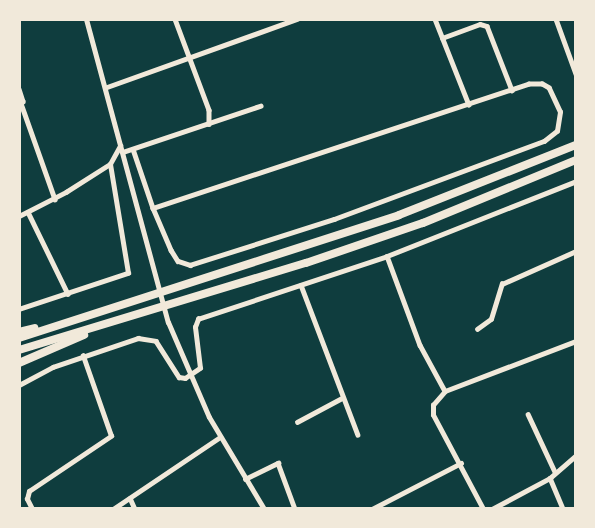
<!DOCTYPE html>
<style>
body{margin:0}
#map{position:relative;width:595px;height:528px;overflow:hidden;background:#0f3d3e;font-family:"Alegreya Sans",sans-serif}
div>[style]{position:absolute}
.minor>*{height:4.5px;margin:-2.25px;padding:0 2.25px;transform-origin:2.25px;border-radius:2.25px;background:#f1e9da}
.tertiary>*{height:5px;margin:-2.5px;padding:0 2.5px;transform-origin:2.5px;border-radius:2.5px;background:#f1e9da}
.trunk>*{height:8px;margin:-4px;padding:0 4px;transform-origin:4px;border-radius:4px;background:#f1e9da}
span{translate:-50% -50%;white-space:nowrap;text-align:center;line-height:1.15;-webkit-text-stroke:7px #f1e9da;paint-order:stroke}
.frame{position:absolute;inset:0;border:21px solid #f1e9da;pointer-events:none}
</style>
<div id="map">
<div class="minor">
<i style="left:175px;top:19px;width:97px;rotate:69.5deg"></i>
<i style="left:209px;top:110px;width:14px;rotate:90deg"></i>
<i style="left:435px;top:19px;width:92px;rotate:68.4deg"></i>
<i style="left:556px;top:19px;width:59px;rotate:70deg"></i>
<i style="left:442px;top:38px;width:40px;rotate:-20.2deg"></i>
<i style="left:480px;top:24px;width:7px;rotate:16deg"></i>
<i style="left:487px;top:26px;width:69px;rotate:68.7deg"></i>
<i style="left:107px;top:87px;width:202px;rotate:-19.7deg"></i>
<i style="left:19px;top:89px;width:13px;rotate:72deg"></i>
<i style="left:23px;top:101px;width:9px;rotate:117deg"></i>
<i style="left:22px;top:106px;width:99px;rotate:70.5deg"></i>
<i style="left:133px;top:149px;width:62px;rotate:71.3deg"></i>
<i style="left:153px;top:208px;width:46px;rotate:66.8deg"></i>
<i style="left:171px;top:250px;width:13px;rotate:58deg"></i>
<i style="left:178px;top:261px;width:13px;rotate:18deg"></i>
<i style="left:190px;top:265px;width:151px;rotate:-17.7deg"></i>
<i style="left:334px;top:219px;width:224px;rotate:-20.4deg"></i>
<i style="left:544px;top:141px;width:16px;rotate:-38deg"></i>
<i style="left:557px;top:131px;width:19px;rotate:-81deg"></i>
<i style="left:560px;top:112px;width:26px;rotate:-115deg"></i>
<i style="left:549px;top:88px;width:8px;rotate:-150deg"></i>
<i style="left:542px;top:84px;width:13px;rotate:180deg"></i>
<i style="left:529px;top:84px;width:396px;rotate:161.7deg"></i>
<i style="left:123px;top:152px;width:145px;rotate:-18.6deg"></i>
<i style="left:28px;top:212px;width:91px;rotate:64deg"></i>
<i style="left:19px;top:216px;width:53px;rotate:-27.1deg"></i>
<i style="left:66px;top:192px;width:52px;rotate:-32.5deg"></i>
<i style="left:387px;top:256px;width:95px;rotate:69.7deg"></i>
<i style="left:420px;top:345px;width:52px;rotate:61.5deg"></i>
<i style="left:301px;top:285px;width:160px;rotate:69.2deg"></i>
<i style="left:19px;top:309px;width:115px;rotate:-18.3deg"></i>
<i style="left:128px;top:273px;width:110px;rotate:-99.4deg"></i>
<i style="left:110px;top:164px;width:21px;rotate:-61deg"></i>
<i style="left:477px;top:329px;width:17px;rotate:-36deg"></i>
<i style="left:491px;top:319px;width:37px;rotate:-73deg"></i>
<i style="left:502px;top:284px;width:81px;rotate:-24deg"></i>
<i style="left:19px;top:385px;width:38px;rotate:-28deg"></i>
<i style="left:53px;top:367px;width:90px;rotate:-18.8deg"></i>
<i style="left:138px;top:338px;width:18px;rotate:9deg"></i>
<i style="left:156px;top:341px;width:43px;rotate:57.4deg"></i>
<i style="left:179px;top:377px;width:6px;rotate:9deg"></i>
<i style="left:185px;top:378px;width:18px;rotate:-34deg"></i>
<i style="left:200px;top:368px;width:41px;rotate:-97deg"></i>
<i style="left:195px;top:327px;width:9px;rotate:-69deg"></i>
<i style="left:198px;top:319px;width:199px;rotate:-18.4deg"></i>
<i style="left:387px;top:256px;width:203px;rotate:-21.6deg"></i>
<i style="left:528px;top:414px;width:64px;rotate:65deg"></i>
<i style="left:297px;top:422px;width:51px;rotate:-28.1deg"></i>
<i style="left:550px;top:478px;width:34px;rotate:67deg"></i>
<i style="left:245px;top:479px;width:37px;rotate:-26deg"></i>
<i style="left:278px;top:463px;width:49px;rotate:69.7deg"></i>
<i style="left:130px;top:498px;width:12px;rotate:66deg"></i>
<i style="left:32px;top:509px;width:11px;rotate:-117deg"></i>
<i style="left:27px;top:499px;width:8px;rotate:-76deg"></i>
<i style="left:29px;top:491px;width:99px;rotate:-33.9deg"></i>
<i style="left:111px;top:436px;width:85px;rotate:-109.3deg"></i>
<i style="left:113px;top:509px;width:129px;rotate:-33.9deg"></i>
<i style="left:372px;top:509px;width:100px;rotate:-27.3deg"></i>
<i style="left:483px;top:509px;width:106px;rotate:-118deg"></i>
<i style="left:433px;top:415px;width:10px;rotate:-90deg"></i>
<i style="left:433px;top:405px;width:18px;rotate:-49deg"></i>
<i style="left:445px;top:391px;width:140px;rotate:-20.9deg"></i>
<i style="left:492px;top:509px;width:66px;rotate:-28.1deg"></i>
<i style="left:550px;top:478px;width:35px;rotate:-41deg"></i>
</div>
<div class="tertiary">
<i style="left:86px;top:19px;width:314px;rotate:74.9deg"></i>
<i style="left:168px;top:322px;width:103px;rotate:66.7deg"></i>
<i style="left:209px;top:417px;width:107px;rotate:59.1deg"></i>
</div>
<div class="trunk">
<i style="left:19px;top:332px;width:16px;rotate:-14deg"></i>
<i style="left:19px;top:338px;width:399px;rotate:-17.9deg"></i>
<i style="left:399px;top:215px;width:190px;rotate:-21.6deg"></i>
<i style="left:19px;top:350px;width:300px;rotate:-16.9deg"></i>
<i style="left:306px;top:263px;width:124px;rotate:-18.9deg"></i>
<i style="left:423px;top:223px;width:165px;rotate:-22.4deg"></i>
<i style="left:19px;top:363px;width:71px;rotate:-23.3deg"></i>
</div>
<div class="frame"></div>
</div>
